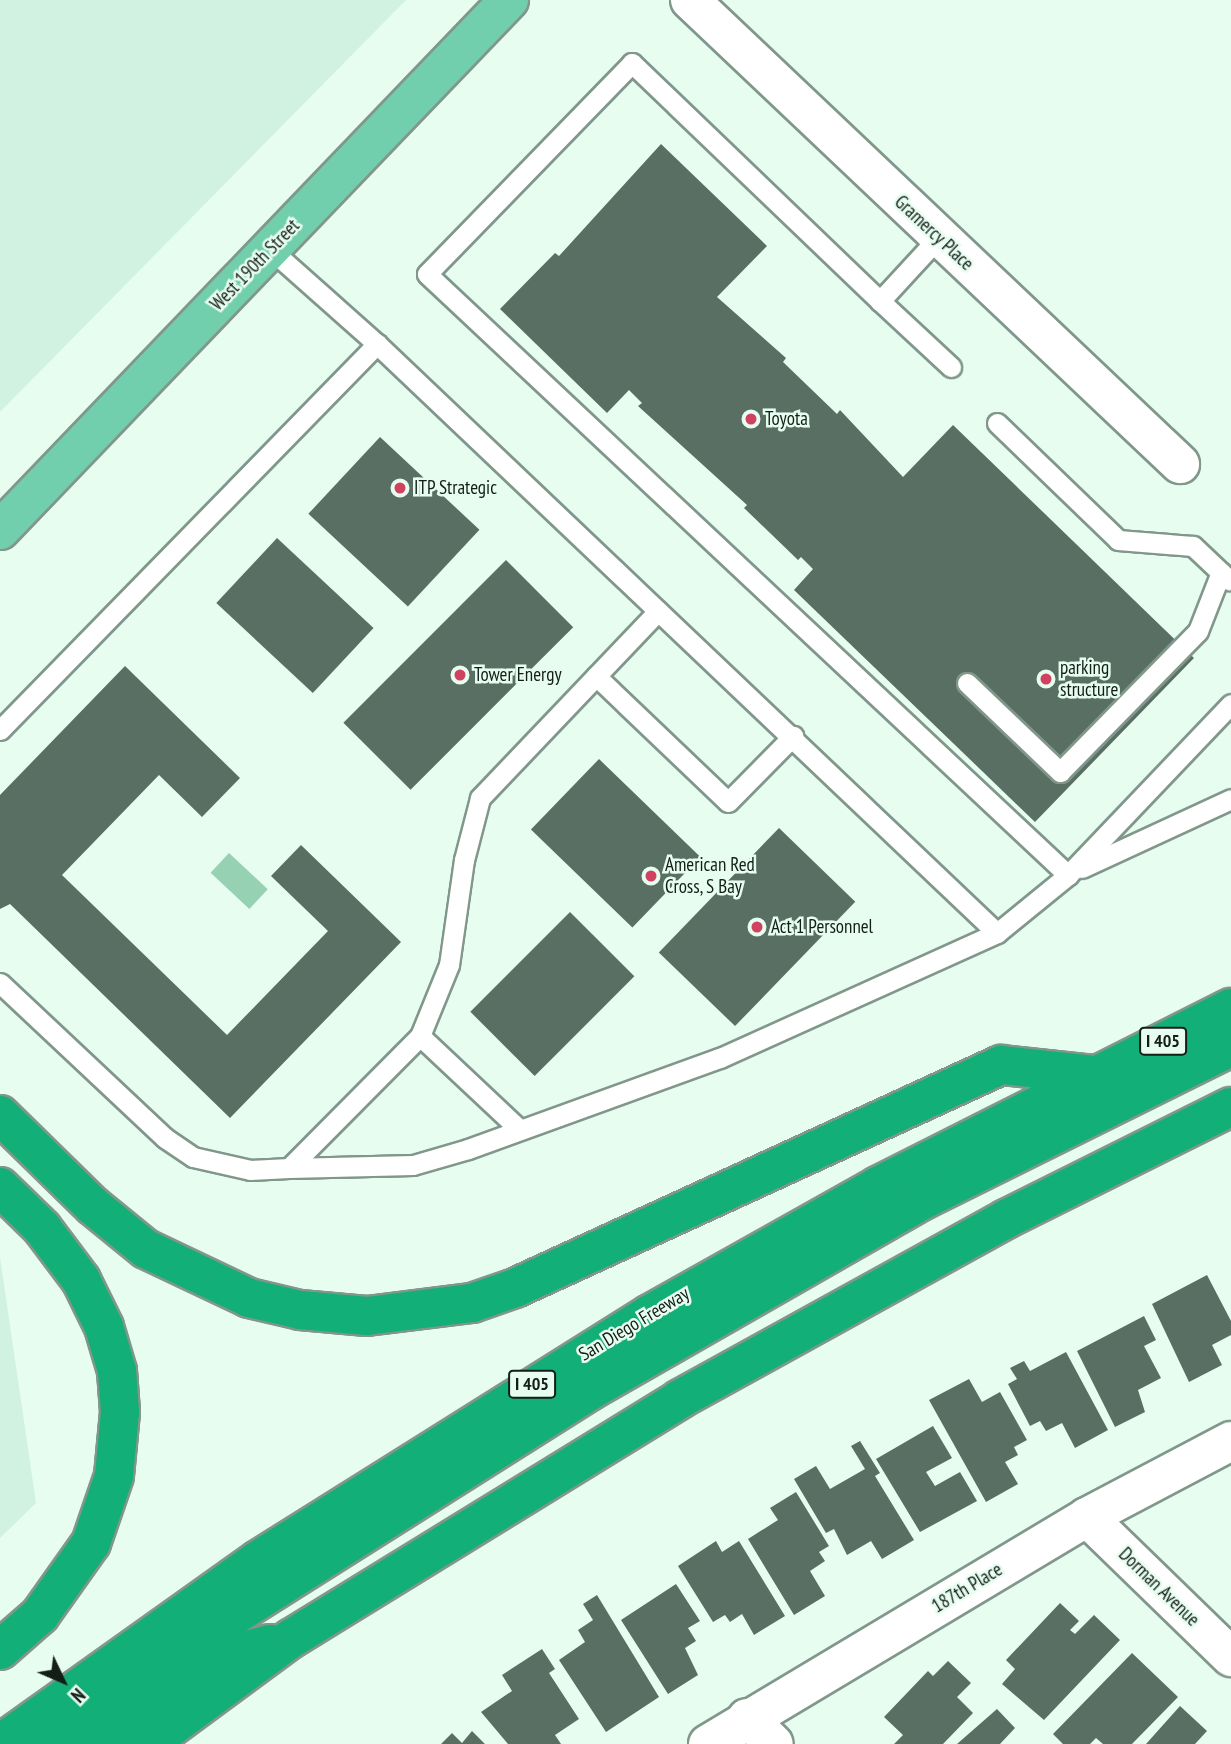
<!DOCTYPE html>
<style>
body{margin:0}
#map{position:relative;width:1231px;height:1744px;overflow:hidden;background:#e6fdf0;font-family:"PT Sans Narrow",sans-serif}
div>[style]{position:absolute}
.built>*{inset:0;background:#d2f2e1}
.water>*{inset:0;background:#97d1b3;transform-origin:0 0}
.building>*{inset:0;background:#5a6f64;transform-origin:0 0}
.roads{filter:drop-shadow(2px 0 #81978b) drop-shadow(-2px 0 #81978b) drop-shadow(0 2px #81978b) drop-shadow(0 -2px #81978b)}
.service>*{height:19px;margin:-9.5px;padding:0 9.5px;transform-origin:9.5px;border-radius:9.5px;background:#fff}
.minor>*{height:38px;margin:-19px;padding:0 19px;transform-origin:19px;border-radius:19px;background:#fff}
.primary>*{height:38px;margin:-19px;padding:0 19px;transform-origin:19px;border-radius:19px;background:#71cfae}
.motorway>*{height:38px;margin:-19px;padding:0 19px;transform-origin:19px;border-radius:19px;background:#13af78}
.dots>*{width:19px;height:19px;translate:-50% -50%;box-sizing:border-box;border:4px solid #e6fdf0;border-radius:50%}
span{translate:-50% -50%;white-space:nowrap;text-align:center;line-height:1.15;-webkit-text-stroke:5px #e6fdf0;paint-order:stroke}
.shield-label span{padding:2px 5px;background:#e6fdf0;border:2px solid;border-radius:5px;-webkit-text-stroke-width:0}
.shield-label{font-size:18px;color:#141d18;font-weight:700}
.street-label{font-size:19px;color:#141d18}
.poi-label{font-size:19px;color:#141d18}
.left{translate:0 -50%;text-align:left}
.north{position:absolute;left:28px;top:1646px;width:70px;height:70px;-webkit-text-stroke:5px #e6fdf0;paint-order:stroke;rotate:134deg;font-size:19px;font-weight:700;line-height:28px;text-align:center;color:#141d18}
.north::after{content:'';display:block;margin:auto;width:24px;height:32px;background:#141d18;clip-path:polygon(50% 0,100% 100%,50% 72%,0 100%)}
</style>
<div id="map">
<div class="built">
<i style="clip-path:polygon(0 0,406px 0,0 412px)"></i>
<i style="clip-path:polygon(0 1257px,36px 1503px,0 1538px)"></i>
</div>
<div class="water">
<i style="left:229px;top:853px;width:53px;height:27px;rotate:43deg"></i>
</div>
<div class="building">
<i style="clip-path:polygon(661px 144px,767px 246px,717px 297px,786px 358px,783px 362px,837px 414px,840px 410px,903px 477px,953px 425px,1194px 658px,1035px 822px,794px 590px,813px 569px,801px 557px,798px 560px,744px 508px,747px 505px,638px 406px,642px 403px,629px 390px,607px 413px,500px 309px,555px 253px,559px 256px)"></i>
<i style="left:380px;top:437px;width:136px;height:105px;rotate:43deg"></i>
<i style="left:277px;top:538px;width:132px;height:89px;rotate:43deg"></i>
<i style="left:506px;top:560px;width:95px;height:230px;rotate:45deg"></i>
<i style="clip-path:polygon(125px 666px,240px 778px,202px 817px,159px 775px,62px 875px,227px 1035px,328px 931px,271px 876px,301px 845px,401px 942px,230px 1118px,10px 904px,0 909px,0 795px)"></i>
<i style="left:599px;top:759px;width:141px;height:98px;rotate:44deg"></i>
<i style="left:779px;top:828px;width:106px;height:173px;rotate:44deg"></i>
<i style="left:570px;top:912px;width:91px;height:141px;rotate:45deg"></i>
<i style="clip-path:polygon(1207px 1275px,1231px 1321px,1231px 1335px,1212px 1345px,1222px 1365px,1189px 1382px,1152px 1304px)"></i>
<i style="clip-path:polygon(1144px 1316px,1156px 1340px,1144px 1346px,1161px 1378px,1138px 1390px,1145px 1412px,1115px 1427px,1077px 1351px)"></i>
<i style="clip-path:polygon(1066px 1352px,1108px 1430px,1075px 1448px,1062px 1423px,1046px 1431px,1040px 1421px,1030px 1426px,1008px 1384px,1017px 1379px,1010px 1368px,1024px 1361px,1030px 1371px)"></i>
<i style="clip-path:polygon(969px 1379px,982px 1402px,1000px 1392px,1027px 1440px,1014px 1447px,1018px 1455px,1005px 1462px,1018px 1484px,986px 1502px,929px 1400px)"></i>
<i style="clip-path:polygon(933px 1426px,952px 1458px,926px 1472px,935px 1486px,960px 1472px,977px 1501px,920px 1532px,876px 1459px)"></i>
<i style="clip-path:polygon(860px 1441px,880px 1473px,875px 1476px,914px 1540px,882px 1559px,871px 1541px,847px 1555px,834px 1529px,826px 1533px,794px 1479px,816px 1466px,830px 1489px,865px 1469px,851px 1446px)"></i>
<i style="clip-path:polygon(796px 1492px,829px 1546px,819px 1552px,825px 1561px,810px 1571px,825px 1596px,794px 1615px,748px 1539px,778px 1520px,770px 1508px)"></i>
<i style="clip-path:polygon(716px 1541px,722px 1552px,739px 1541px,785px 1616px,754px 1635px,742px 1614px,730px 1622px,725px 1615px,713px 1622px,678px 1566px)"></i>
<i style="clip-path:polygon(676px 1584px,700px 1621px,688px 1628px,696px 1641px,685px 1648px,698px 1675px,668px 1694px,621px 1620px)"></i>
<i style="clip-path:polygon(597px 1595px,659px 1697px,606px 1732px,559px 1660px,585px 1642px,578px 1630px,593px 1620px,583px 1604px)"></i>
<i style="clip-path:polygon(1060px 1603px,1079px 1621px,1070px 1630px,1075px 1634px,1094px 1615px,1120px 1640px,1044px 1720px,1002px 1684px,1015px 1669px,1006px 1660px)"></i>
<i style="clip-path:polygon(542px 1649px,555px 1669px,549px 1673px,579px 1719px,555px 1735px,561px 1744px,508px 1744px,481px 1712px,512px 1691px,502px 1675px)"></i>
<i style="clip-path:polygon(1132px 1653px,1178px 1697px,1132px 1744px,1103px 1744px,1096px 1738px,1090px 1744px,1063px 1744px,1053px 1734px)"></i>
<i style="clip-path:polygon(948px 1661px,971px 1683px,957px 1697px,973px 1713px,943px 1744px,894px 1744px,903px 1735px,884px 1717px,928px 1671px,933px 1676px)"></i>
<i style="clip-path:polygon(1180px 1706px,1207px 1731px,1195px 1744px,1146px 1744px)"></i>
<i style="clip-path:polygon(997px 1709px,1015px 1728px,1000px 1744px,957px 1744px)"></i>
<i style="clip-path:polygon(472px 1731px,485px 1744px,441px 1744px,452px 1733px,462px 1743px)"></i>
</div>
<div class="roads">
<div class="service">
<i style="left:938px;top:238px;width:86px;rotate:132.6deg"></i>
<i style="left:880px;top:301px;width:344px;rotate:-136.2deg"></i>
<i style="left:632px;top:63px;width:294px;rotate:134.2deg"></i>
<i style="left:427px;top:274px;width:879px;rotate:43.16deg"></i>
<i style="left:270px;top:249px;width:143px;rotate:41.6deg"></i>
<i style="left:377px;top:344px;width:855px;rotate:43.53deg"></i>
<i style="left:880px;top:301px;width:97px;rotate:42.9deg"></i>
<i style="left:997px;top:423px;width:168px;rotate:44deg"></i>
<i style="left:1118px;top:540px;width:75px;rotate:4.6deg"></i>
<i style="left:1193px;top:546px;width:50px;rotate:43.4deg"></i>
<i style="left:596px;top:676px;width:182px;rotate:43.7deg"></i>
<i style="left:728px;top:802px;width:93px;rotate:-45.4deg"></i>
<i style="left:967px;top:683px;width:129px;rotate:43.7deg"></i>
<i style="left:1060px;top:772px;width:197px;rotate:-45.6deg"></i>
<i style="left:1198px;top:631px;width:63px;rotate:-68.7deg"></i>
<i style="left:0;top:730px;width:540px;rotate:-45.68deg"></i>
<i style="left:1082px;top:868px;width:164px;rotate:-24.8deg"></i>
<i style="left:0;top:983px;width:226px;rotate:43.2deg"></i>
<i style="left:165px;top:1138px;width:34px;rotate:34deg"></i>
<i style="left:193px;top:1157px;width:58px;rotate:12.8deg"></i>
<i style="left:250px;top:1170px;width:39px;rotate:-3deg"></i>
<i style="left:289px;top:1168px;width:186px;rotate:-45.2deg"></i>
<i style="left:420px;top:1036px;width:77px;rotate:-67.8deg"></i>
<i style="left:449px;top:965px;width:106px;rotate:-81.9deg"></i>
<i style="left:464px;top:860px;width:64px;rotate:-75.5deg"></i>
<i style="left:480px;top:798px;width:258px;rotate:-46.4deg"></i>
<i style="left:420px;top:1036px;width:136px;rotate:43.2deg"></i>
<i style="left:289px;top:1168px;width:124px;rotate:-1.4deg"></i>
<i style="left:413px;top:1165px;width:57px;rotate:-16.2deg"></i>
<i style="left:468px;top:1149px;width:268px;rotate:-19.9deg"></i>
<i style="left:720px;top:1058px;width:304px;rotate:-24.3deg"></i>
<i style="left:997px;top:933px;width:92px;rotate:-39.2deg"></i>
<i style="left:1068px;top:875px;width:236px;rotate:-46.4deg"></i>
</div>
<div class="minor">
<i style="left:690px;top:0;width:675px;rotate:43.44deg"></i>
<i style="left:1087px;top:1517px;width:201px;rotate:44.2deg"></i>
<i style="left:747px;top:1718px;width:37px;rotate:44deg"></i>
<i style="left:708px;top:1744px;width:442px;rotate:-30.9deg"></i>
<i style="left:1087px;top:1517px;width:163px;rotate:-27.8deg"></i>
</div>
<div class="primary">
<i style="left:0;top:530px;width:735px;rotate:-46.16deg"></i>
</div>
<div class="motorway">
<i style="left:0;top:1115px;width:130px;rotate:44.4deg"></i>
<i style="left:93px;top:1206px;width:68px;rotate:39.1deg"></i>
<i style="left:146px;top:1249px;width:114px;rotate:25.4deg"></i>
<i style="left:249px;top:1298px;width:52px;rotate:13.2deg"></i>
<i style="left:300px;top:1310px;width:67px;rotate:5.1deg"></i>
<i style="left:367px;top:1316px;width:106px;rotate:-7.1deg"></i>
<i style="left:472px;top:1303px;width:46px;rotate:-19.2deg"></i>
<i style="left:515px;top:1288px;width:535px;rotate:-24.65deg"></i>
<i style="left:1001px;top:1065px;width:95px;rotate:6.1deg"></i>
<i style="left:0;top:1187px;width:59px;rotate:44.3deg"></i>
<i style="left:42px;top:1228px;width:65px;rotate:53.1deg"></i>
<i style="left:81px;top:1280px;width:52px;rotate:63.9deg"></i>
<i style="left:104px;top:1327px;width:46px;rotate:73.5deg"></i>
<i style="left:117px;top:1371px;width:41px;rotate:85.8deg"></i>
<i style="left:120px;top:1412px;width:64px;rotate:95.4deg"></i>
<i style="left:114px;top:1476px;width:71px;rotate:108.9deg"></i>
<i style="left:91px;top:1543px;width:88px;rotate:125.3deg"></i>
<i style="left:40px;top:1615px;width:53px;rotate:138.8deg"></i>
<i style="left:0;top:1744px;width:317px;rotate:-35.5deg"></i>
<i style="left:258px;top:1560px;width:463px;rotate:-32.1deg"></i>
<i style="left:650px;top:1314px;width:261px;rotate:-29.3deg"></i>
<i style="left:878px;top:1186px;width:395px;rotate:-26.8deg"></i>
<i style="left:53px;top:1744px;width:162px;rotate:-36.4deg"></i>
<i style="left:183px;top:1648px;width:483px;rotate:-32.3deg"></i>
<i style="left:591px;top:1390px;width:383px;rotate:-29.8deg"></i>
<i style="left:923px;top:1200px;width:344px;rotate:-26.4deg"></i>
<i style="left:99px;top:1744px;width:146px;rotate:-36.1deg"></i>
<i style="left:217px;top:1658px;width:55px;rotate:-14.8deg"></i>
<i style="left:148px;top:1744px;width:179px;rotate:-36.4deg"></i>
<i style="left:292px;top:1638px;width:456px;rotate:-31.6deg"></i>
<i style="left:680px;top:1399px;width:372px;rotate:-28.9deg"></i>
<i style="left:1006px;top:1219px;width:251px;rotate:-26.5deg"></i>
</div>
</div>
<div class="dots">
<i style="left:751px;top:419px;background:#d14261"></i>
<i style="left:400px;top:488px;background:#d14261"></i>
<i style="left:460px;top:675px;background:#d14261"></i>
<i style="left:1046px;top:679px;background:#d14261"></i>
<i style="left:651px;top:876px;background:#d14261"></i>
<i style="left:757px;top:927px;background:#d14261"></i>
</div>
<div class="shield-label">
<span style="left:1163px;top:1041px">I 405</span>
<span style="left:532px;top:1384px">I 405</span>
</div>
<div class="street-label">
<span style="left:934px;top:233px;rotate:43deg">Gramercy Place</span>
<span style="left:255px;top:265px;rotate:-46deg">West 190th Street</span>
<span style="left:634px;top:1324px;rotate:-31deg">San Diego Freeway</span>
<span style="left:1159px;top:1587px;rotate:44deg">Dorman Avenue</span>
<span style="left:967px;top:1588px;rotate:-31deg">187th Place</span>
</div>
<div class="poi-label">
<span class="left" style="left:765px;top:419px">Toyota</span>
<span class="left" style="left:414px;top:488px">ITP Strategic</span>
<span class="left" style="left:1060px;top:679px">parking<br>structure</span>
<span class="left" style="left:474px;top:675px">Tower Energy</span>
<span class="left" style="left:665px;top:876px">American Red<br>Cross, S Bay</span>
<span class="left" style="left:771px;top:927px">Act 1 Personnel</span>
</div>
<div class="north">N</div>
</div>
